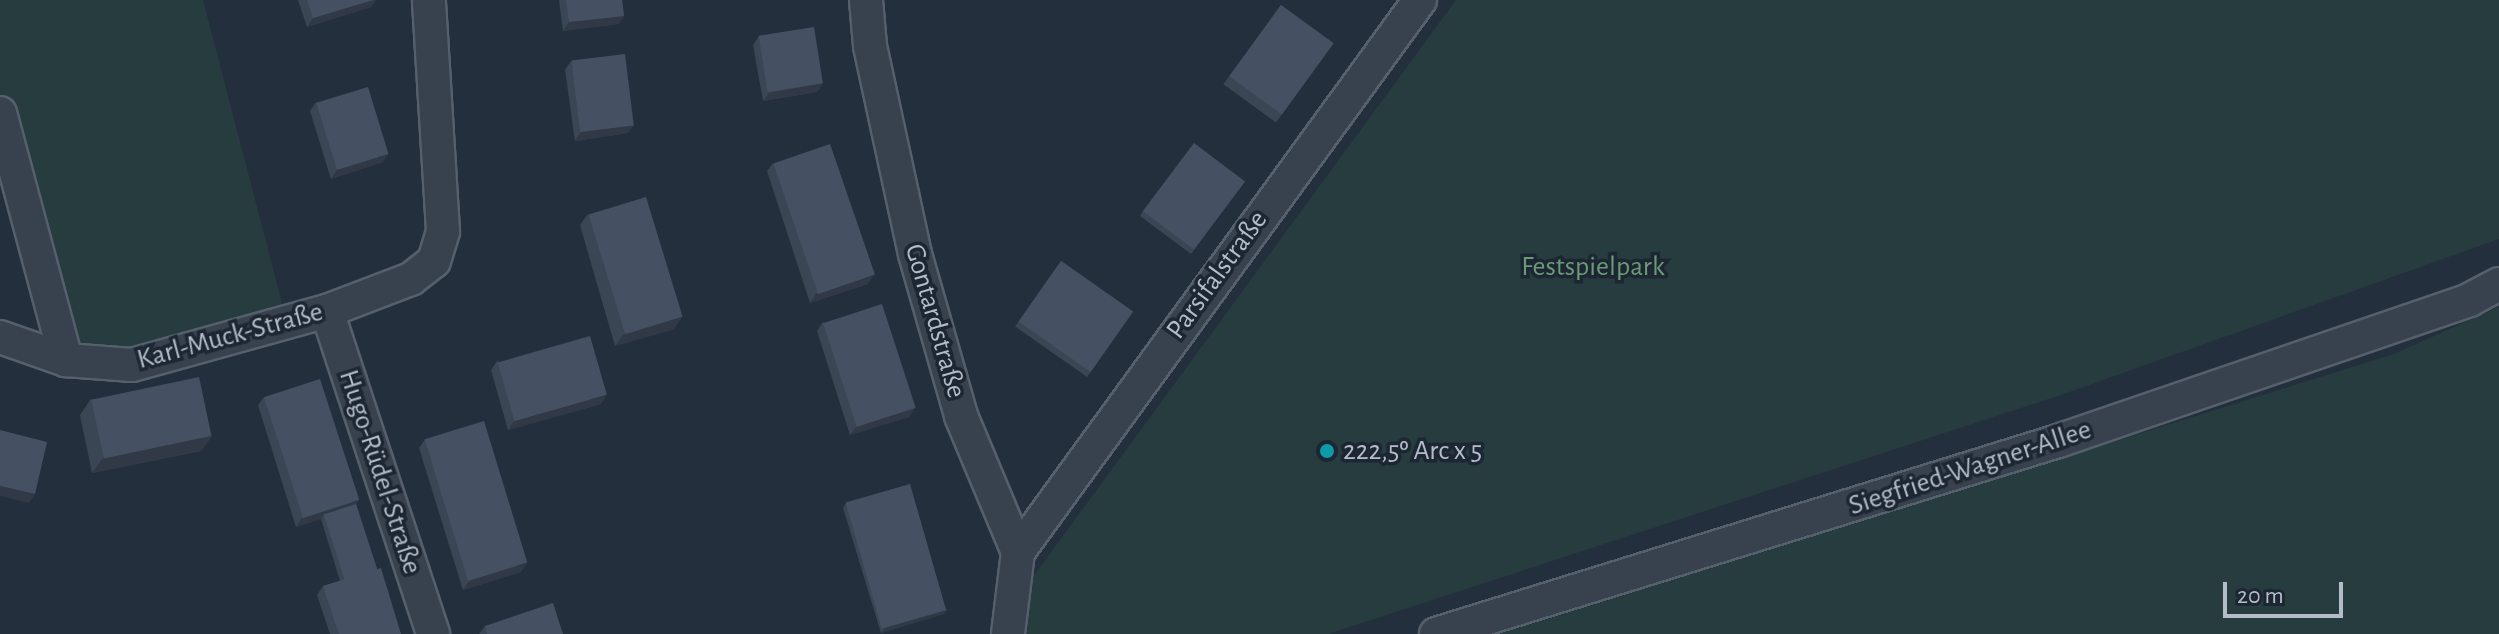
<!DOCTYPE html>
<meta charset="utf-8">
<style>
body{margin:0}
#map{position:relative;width:2499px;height:634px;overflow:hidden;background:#242f3e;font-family:"Alegreya Sans",sans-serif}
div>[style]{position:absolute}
.green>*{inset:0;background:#263c3f}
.roads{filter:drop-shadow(2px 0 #565f6c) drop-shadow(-2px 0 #565f6c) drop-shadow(0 2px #565f6c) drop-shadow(0 -2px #565f6c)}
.street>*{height:32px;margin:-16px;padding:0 16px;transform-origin:16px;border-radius:16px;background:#38414e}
.wall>*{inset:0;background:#3b4654;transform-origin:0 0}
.shaded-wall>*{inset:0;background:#303945}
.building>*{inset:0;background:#455162;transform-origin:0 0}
.dots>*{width:22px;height:22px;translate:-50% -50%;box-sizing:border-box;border:4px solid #1d2633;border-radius:50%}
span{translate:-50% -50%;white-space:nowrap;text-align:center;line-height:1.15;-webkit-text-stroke:7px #1d2633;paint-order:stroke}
.park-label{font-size:28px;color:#6b9a76}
.street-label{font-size:28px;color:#b4bcc9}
.poi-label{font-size:28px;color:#b4bcc9}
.left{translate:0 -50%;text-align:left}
.scale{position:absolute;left:2223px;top:582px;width:120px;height:36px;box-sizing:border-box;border:4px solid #b4bcc9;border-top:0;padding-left:10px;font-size:24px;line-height:28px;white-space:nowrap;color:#b4bcc9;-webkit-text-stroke:6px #1d2633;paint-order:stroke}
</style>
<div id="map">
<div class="green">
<i style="clip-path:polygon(0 0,203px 0,287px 322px,131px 365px,67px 360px,0 110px)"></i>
<i style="clip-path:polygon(1456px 0,2499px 0,2499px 239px,2061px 395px,1328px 634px,1016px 634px,1024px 589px)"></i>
<i style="clip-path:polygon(2499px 307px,2499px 634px,1499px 634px,2394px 354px)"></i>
</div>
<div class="roads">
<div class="street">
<i style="left:866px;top:0;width:46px;rotate:85deg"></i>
<i style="left:870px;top:46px;width:213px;rotate:77.8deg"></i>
<i style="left:915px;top:254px;width:168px;rotate:74.1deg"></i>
<i style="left:961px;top:416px;width:147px;rotate:67.3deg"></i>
<i style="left:1018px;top:552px;width:83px;rotate:97deg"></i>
<i style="left:0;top:113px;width:256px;rotate:75deg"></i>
<i style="left:327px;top:311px;width:340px;rotate:71.8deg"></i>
<i style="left:0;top:337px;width:70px;rotate:19.2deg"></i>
<i style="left:66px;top:360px;width:66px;rotate:4.3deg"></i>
<i style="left:132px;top:365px;width:202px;rotate:-15.5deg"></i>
<i style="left:327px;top:311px;width:90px;rotate:-20.9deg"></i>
<i style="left:411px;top:279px;width:29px;rotate:-38deg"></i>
<i style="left:434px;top:261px;width:31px;rotate:-73deg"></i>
<i style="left:443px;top:231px;width:231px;rotate:-93.5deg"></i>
<i style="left:1018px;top:552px;width:683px;rotate:-53.94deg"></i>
<i style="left:1436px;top:634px;width:651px;rotate:-17.24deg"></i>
<i style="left:2058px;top:441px;width:435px;rotate:-18.9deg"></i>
<i style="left:2469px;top:300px;width:34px;rotate:-28deg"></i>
</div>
</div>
<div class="wall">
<i style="clip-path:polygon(298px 0,376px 0,371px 7px,307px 27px)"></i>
<i style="clip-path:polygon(559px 0,622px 0,624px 16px,618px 24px,563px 31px)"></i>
<i style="left:1281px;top:5px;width:65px;height:98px;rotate:36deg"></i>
<i style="clip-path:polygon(759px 36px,823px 83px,817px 92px,763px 101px,753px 45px)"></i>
<i style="clip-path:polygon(571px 61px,628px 133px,575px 141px,565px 70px)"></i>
<i style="clip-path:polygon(316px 102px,383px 162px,331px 179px,310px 111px)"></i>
<i style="clip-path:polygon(773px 163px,868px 284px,810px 303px,767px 171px)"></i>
<i style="clip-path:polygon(1245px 181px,1191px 254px,1140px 216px,1143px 211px)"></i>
<i style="clip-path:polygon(588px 214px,682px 317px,674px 329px,615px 346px,580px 225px)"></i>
<i style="left:1061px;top:261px;width:88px;height:80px;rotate:35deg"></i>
<i style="clip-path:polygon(823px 322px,915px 408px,909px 417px,850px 435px,817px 331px)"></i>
<i style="clip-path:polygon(497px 361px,601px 404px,508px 430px,491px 370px)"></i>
<i style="clip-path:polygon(264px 397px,359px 500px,356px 504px,377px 570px,401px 634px,330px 634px,317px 595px,323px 586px,340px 581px,321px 519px,296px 527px,258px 405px)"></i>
<i style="clip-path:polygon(91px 399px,212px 436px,201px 451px,92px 473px,80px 415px)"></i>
<i style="clip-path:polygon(425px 439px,521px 572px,463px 590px,419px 448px)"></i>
<i style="clip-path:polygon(846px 503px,947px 610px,944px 614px,881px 633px,843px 508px)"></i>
<i style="clip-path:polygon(485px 626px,563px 634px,479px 634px)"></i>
</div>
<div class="shaded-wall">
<i style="clip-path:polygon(373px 0,376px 0,371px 7px,307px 27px,313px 18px)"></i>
<i style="clip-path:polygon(624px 16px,618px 24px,563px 31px,569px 22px)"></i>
<i style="clip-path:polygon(823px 83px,817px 92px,763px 101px,769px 93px)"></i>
<i style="clip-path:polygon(634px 125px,628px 133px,575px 141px,581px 132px)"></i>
<i style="clip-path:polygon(389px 154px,383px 162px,331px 179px,337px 170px)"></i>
<i style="clip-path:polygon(874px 275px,868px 284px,810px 303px,816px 294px)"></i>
<i style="clip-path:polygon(682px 317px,674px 329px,615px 346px,623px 335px)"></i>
<i style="clip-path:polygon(607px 395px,601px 404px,508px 430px,514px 421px)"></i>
<i style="clip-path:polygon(915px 408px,909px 417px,850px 435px,856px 427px)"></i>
<i style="clip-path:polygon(212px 436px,201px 451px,92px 473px,103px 458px)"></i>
<i style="clip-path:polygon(0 486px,35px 494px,29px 503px,0 496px)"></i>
<i style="clip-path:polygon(359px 500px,353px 509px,324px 515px,321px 519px,296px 527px,302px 518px)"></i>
<i style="clip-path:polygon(527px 563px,521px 572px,463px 590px,469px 581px)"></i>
<i style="clip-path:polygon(947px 610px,944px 614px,881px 633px,885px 628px)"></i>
</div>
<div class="building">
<i style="clip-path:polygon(307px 0,373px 0,313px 18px)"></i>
<i style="clip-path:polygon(566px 0,622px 0,624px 16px,569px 22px)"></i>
<i style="left:1281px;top:5px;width:65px;height:88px;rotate:36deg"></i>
<i style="left:814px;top:27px;width:57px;height:56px;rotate:81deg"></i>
<i style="left:625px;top:54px;width:72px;height:54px;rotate:83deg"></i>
<i style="left:368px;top:87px;width:70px;height:54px;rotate:73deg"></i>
<i style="left:1194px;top:143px;width:64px;height:85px;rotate:37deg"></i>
<i style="left:830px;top:144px;width:138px;height:60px;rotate:71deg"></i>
<i style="left:646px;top:197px;width:125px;height:60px;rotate:73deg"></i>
<i style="left:1061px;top:261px;width:88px;height:74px;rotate:35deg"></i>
<i style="left:882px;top:304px;width:109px;height:62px;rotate:72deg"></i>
<i style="left:590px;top:336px;width:61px;height:96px;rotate:74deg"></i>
<i style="left:199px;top:377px;width:60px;height:110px;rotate:78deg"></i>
<i style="left:320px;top:379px;width:127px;height:59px;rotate:72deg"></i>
<i style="left:484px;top:421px;width:148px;height:62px;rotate:73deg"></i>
<i style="clip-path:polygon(0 430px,47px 442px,35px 494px,0 486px)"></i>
<i style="left:910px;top:484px;width:131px;height:67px;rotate:74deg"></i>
<i style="left:356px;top:504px;width:69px;height:34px;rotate:72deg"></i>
<i style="clip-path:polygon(381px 568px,401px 634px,339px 634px,323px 586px)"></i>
<i style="clip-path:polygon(553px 603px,563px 634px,487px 634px,485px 626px)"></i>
</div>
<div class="dots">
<i style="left:1327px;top:451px;background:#0f9aa8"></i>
</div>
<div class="park-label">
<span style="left:1593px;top:267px">Festspielpark</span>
</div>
<div class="street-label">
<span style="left:1217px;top:275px;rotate:-54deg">Parsifalstraße</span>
<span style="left:935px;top:321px;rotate:74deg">Gontardstraße</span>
<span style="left:230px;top:336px;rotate:-15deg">Karl-Muck-Straße</span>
<span style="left:1970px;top:468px;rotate:-18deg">Siegfried-Wagner-Allee</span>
<span style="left:380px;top:472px;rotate:72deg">Hugo-Rüdel-Straße</span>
</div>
<div class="poi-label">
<span class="left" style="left:1343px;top:451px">222,5º Arc x 5</span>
</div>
<div class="scale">20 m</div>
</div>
